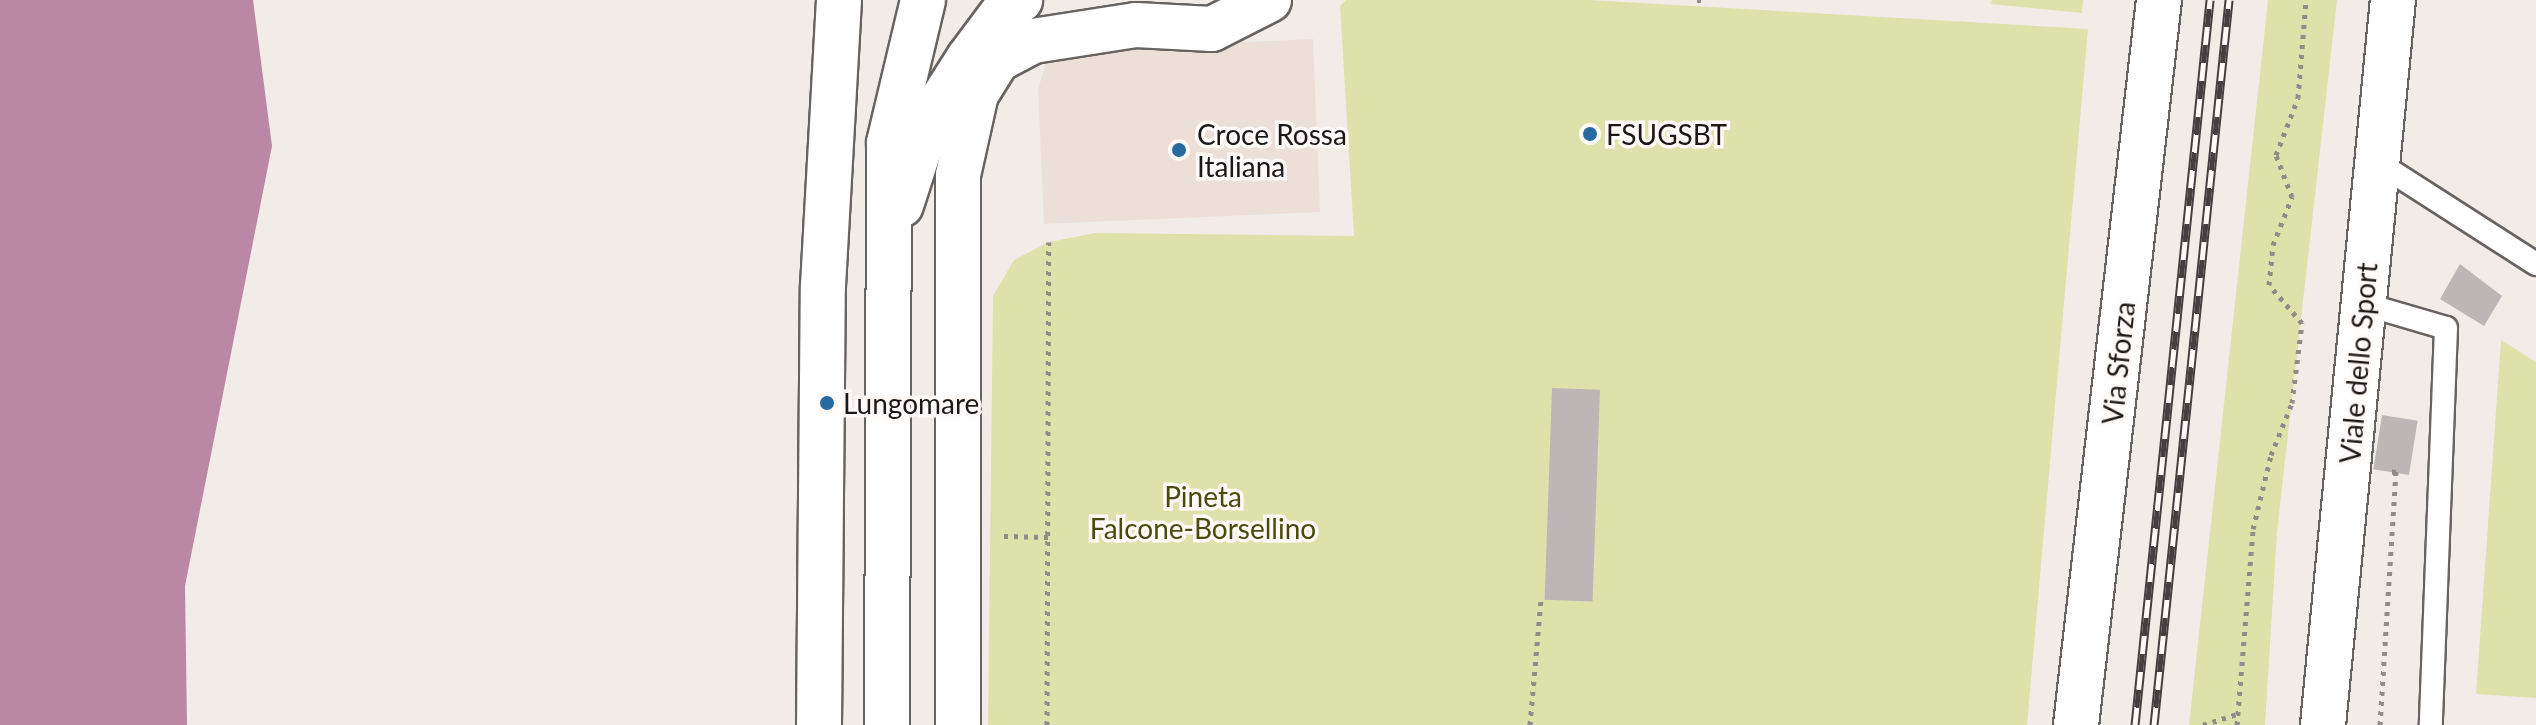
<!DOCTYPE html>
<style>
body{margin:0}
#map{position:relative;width:2536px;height:725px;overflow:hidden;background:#f2ece9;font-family:Lato,sans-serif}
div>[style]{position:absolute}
.built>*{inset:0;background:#ecdfd8}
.green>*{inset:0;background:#dde2ab}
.water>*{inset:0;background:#ba88a5}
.building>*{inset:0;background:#bdb6b7;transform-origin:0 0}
.path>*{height:5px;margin-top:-2.5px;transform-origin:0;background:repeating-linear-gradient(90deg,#908c8a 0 4px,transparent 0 10px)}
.roads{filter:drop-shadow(2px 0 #686361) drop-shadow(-2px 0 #686361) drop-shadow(0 2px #686361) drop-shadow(0 -2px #686361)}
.lane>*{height:22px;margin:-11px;padding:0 11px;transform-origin:11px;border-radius:11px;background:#fff}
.street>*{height:44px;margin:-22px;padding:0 22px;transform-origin:22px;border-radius:22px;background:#fff}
.secondary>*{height:44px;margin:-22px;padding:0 22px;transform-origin:22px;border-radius:22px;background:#fff}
.rail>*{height:9px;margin-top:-4.5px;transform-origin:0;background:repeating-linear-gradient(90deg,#fffaf8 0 18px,#43403f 0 36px);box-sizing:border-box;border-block:2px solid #43403f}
.dots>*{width:22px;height:22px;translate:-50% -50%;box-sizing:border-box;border:4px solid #fffaf8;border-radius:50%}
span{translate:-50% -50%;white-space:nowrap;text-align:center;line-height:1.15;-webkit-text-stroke:7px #fffaf8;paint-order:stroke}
.poi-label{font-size:28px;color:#1b1918}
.left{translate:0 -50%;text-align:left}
.street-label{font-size:28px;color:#1b1918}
.park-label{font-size:28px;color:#484b0c}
</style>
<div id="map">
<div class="built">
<i style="clip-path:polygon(1313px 39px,1320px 212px,1044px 224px,1038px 89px,1046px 63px,1062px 50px)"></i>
</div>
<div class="green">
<i style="clip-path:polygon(1346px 0,1589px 0,2088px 29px,2027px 725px,988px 725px,993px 296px,1014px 260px,1049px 242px,1095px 233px,1354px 236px,1340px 6px)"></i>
<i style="clip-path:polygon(1992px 0,2083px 0,2082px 13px,1991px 4px)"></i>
<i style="clip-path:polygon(2268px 0,2337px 0,2277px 532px,2265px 725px,2189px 725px)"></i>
<i style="clip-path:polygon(2501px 340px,2536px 362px,2536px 698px,2476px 694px)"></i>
</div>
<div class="water">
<i style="clip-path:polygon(0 0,253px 0,272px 146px,185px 586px,187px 725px,0 725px)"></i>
</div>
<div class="building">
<i style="clip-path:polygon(2460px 264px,2502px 296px,2484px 326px,2440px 299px)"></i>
<i style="left:1552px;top:388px;width:48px;height:212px;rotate:2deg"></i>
<i style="left:2382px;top:415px;width:36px;height:55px;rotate:9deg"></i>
</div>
<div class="path">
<i style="left:1697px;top:0;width:4px"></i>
<i style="left:1004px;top:536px;width:44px;rotate:1.3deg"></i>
<i style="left:1047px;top:725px;width:483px;rotate:-89.8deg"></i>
<i style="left:1530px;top:725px;width:125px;rotate:-85deg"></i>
<i style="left:2203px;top:725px;width:36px;rotate:-18deg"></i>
<i style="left:2237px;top:725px;width:197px;rotate:-85.3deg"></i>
<i style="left:2253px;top:529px;width:76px;rotate:-76.3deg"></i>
<i style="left:2271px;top:455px;width:56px;rotate:-68deg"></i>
<i style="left:2292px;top:403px;width:81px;rotate:-82.9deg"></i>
<i style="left:2302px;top:323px;width:50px;rotate:-131deg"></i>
<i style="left:2269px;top:285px;width:40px;rotate:-84.3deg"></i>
<i style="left:2273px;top:245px;width:52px;rotate:-68.4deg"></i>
<i style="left:2292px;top:197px;width:45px;rotate:-110.9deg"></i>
<i style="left:2276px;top:155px;width:61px;rotate:-68.9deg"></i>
<i style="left:2298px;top:98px;width:98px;rotate:-85.3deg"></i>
<i style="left:2380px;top:725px;width:254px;rotate:-86.4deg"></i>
<i style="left:2396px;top:472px;width:8px;rotate:-173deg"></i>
</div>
<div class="roads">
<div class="lane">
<i style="left:2377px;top:162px;width:189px;rotate:32.7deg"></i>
<i style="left:2364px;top:304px;width:85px;rotate:16.3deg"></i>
<i style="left:2446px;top:328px;width:397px;rotate:92.2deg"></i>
</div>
<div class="street">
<i style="left:819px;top:725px;width:439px;rotate:-89.5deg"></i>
<i style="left:823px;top:286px;width:286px;rotate:-86.8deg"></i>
</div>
<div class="secondary">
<i style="left:901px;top:205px;width:87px;rotate:-72deg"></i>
<i style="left:928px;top:122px;width:76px;rotate:-57.4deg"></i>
<i style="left:969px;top:58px;width:64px;rotate:-53.3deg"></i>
<i style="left:1007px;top:7px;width:15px;rotate:-28deg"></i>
<i style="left:887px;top:725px;width:582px;rotate:-89.8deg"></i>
<i style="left:889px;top:143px;width:147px;rotate:-76.6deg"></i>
<i style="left:958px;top:725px;width:550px;rotate:-90deg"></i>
<i style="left:958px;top:175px;width:83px;rotate:-77.5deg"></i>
<i style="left:976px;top:94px;width:40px;rotate:-58deg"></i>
<i style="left:997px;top:60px;width:41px;rotate:-27.8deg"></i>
<i style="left:1033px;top:41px;width:104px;rotate:-8.8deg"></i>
<i style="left:1136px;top:25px;width:76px;rotate:3deg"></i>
<i style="left:1212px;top:29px;width:64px;rotate:-27deg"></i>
<i style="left:2076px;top:725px;width:730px;rotate:-83.47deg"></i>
<i style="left:2323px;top:725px;width:728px;rotate:-84.49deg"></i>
</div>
</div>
<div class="rail">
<i style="left:2135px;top:725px;width:729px;rotate:-84.09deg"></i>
<i style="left:2154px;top:725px;width:729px;rotate:-84.09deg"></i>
</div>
<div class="dots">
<i style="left:1590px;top:134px;background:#276a9f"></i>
<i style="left:1179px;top:150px;background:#276a9f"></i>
<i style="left:827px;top:403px;background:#276a9f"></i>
</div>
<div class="poi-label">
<span class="left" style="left:1197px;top:150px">Croce Rossa<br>Italiana</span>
<span class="left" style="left:1606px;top:134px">FSUGSBT</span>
<span class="left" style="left:843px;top:403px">Lungomare</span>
</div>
<div class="street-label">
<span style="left:2118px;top:363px;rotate:-84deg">Via Sforza</span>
<span style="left:2358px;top:363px;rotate:-85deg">Viale dello Sport</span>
</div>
<div class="park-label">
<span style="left:1203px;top:512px">Pineta<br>Falcone-Borsellino</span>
</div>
</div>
